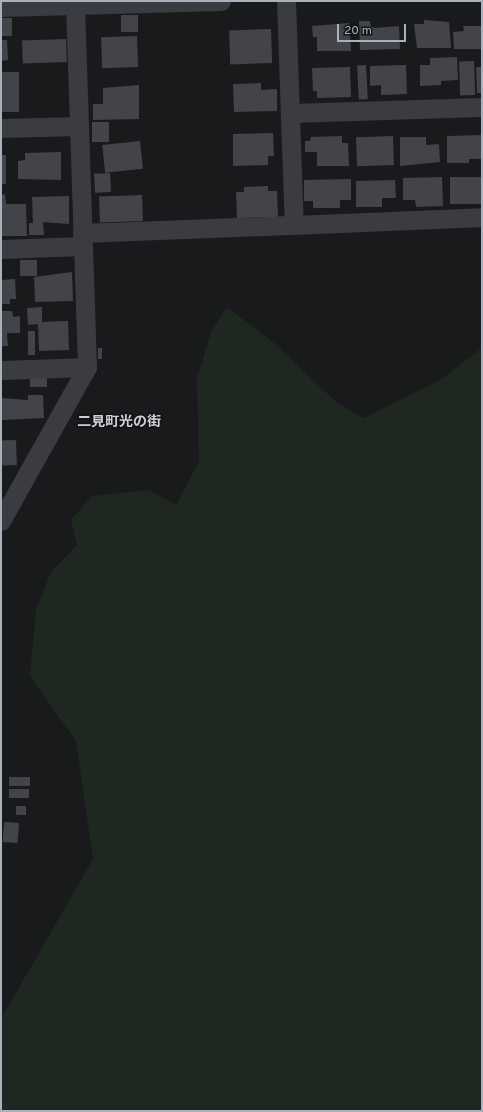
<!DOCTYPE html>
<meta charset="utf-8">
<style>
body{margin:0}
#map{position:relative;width:483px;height:1112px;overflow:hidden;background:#191a1c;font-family:Overpass,"Noto Sans JP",sans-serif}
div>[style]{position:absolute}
.green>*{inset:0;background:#1f2820}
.building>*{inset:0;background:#434449;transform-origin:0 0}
.minor>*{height:19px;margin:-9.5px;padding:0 9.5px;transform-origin:9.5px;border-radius:9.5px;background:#3a3c41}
span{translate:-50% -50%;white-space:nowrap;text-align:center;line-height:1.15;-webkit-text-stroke:3.5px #141417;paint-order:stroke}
.quarter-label{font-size:14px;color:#cdd0d8;font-weight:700}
.frame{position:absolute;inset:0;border:2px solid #abb1bc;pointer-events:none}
.scale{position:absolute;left:337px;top:24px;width:69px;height:18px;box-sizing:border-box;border:2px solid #abb1bc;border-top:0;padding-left:5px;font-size:12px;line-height:14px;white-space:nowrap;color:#abb1bc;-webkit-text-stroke:3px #141417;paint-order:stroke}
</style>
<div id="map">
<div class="green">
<i style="clip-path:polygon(227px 307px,274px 343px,336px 402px,363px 418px,439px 381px,482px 348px,482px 1111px,1px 1111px,1px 1019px,93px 859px,76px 741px,30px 676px,36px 610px,51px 572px,77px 545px,71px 520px,92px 496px,149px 490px,176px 505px,199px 462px,197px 379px,211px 332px)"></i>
</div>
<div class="building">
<i style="left:121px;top:15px;width:17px;height:17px"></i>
<i style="left:1px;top:18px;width:11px;height:18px"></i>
<i style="clip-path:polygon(424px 20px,449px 22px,451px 48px,417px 48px,414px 24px,424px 24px)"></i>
<i style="clip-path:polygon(359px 21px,370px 21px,371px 27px,375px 28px,399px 26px,400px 49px,360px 50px)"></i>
<i style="clip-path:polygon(349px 23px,351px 51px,317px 51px,317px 37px,313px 37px,312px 26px)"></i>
<i style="clip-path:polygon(463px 26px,482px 26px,482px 49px,454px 49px,453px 32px,464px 31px)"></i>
<i style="left:271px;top:29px;width:34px;height:42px;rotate:88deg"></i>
<i style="left:137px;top:36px;width:31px;height:36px;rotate:88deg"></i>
<i style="left:66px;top:39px;width:23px;height:44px;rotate:88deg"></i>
<i style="clip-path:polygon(1px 40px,7px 40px,8px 60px,1px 61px)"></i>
<i style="clip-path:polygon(457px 57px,458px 80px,441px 81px,441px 85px,420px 86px,420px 65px,430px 65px,430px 58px)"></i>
<i style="left:474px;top:61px;width:34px;height:15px;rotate:88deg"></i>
<i style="left:366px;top:65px;width:34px;height:9px;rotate:87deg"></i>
<i style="clip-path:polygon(406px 65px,407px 94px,381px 95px,381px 85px,370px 86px,370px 66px)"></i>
<i style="clip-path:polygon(350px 67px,351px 97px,317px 98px,317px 91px,313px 91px,312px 68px)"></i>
<i style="clip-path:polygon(476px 67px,482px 67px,482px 93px,477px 93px)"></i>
<i style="left:1px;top:72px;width:18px;height:40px"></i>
<i style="clip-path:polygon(261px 83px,261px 90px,277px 89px,277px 111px,234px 112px,233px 84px)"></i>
<i style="clip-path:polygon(139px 85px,139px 119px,93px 120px,93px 104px,103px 104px,103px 88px)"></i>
<i style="left:92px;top:122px;width:17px;height:20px"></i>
<i style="clip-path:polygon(273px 133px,274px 156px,268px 156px,268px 165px,233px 166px,233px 134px)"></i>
<i style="clip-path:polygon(482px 135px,482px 159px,469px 159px,469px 163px,447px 163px,447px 136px)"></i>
<i style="clip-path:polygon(342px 136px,342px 143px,348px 143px,349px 166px,317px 166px,317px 152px,305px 152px,305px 141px,310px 141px,311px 137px)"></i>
<i style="left:393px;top:136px;width:29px;height:37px;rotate:88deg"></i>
<i style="clip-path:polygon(400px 137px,426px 137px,426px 145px,439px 144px,440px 162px,400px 166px)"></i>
<i style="left:140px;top:141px;width:28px;height:38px;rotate:84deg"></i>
<i style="clip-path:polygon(61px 152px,61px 180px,18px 179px,18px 161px,25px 160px,25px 153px)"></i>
<i style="left:1px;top:155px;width:5px;height:29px"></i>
<i style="left:110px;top:173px;width:19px;height:16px;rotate:87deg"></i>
<i style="clip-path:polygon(442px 177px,443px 206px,416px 207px,415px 200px,403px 200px,403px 178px)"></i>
<i style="left:482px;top:177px;width:27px;height:32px;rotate:90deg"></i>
<i style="clip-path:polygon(351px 179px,351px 200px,340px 200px,340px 208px,313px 208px,313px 201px,304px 201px,304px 180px)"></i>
<i style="clip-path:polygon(395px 180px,396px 198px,382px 198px,382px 207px,356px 207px,356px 181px)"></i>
<i style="clip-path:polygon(268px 186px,268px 191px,277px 191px,278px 217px,237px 218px,236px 192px,244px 192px,244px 187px)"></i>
<i style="clip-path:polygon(5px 194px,6px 204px,26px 204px,27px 236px,1px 236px,1px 195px)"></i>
<i style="left:142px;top:195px;width:26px;height:43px;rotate:88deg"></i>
<i style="clip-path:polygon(69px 196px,69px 224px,43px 222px,44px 235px,29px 235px,29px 223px,33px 223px,32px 197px)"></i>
<i style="left:20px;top:260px;width:17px;height:16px"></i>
<i style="clip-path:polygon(72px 272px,73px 301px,35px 302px,34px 277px)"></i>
<i style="clip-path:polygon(15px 279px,16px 299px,10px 299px,10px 304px,1px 304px,1px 280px)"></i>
<i style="clip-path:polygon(42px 307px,42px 322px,68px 321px,69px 350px,39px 351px,38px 324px,28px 325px,27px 308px)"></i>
<i style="clip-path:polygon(2px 311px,12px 311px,13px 317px,20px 316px,20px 333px,7px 333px,8px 346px,1px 346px)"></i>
<i style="left:28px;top:331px;width:7px;height:24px"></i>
<i style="left:98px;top:348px;width:4px;height:11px"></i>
<i style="left:47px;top:378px;width:9px;height:17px;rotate:90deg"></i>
<i style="clip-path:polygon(28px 395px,43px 395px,44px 418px,2px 420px,1px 398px,28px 400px)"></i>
<i style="left:16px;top:440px;width:25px;height:15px;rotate:88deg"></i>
<i style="left:9px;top:777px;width:21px;height:9px"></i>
<i style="left:9px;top:789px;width:20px;height:9px"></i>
<i style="left:16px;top:806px;width:10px;height:9px"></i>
<i style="left:4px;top:822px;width:15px;height:20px;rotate:4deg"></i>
</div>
<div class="minor">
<i style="left:75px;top:1px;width:4px;rotate:90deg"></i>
<i style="left:75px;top:5px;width:146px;rotate:-1.6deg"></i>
<i style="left:286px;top:1px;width:224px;rotate:88deg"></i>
<i style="left:294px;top:225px;width:188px;rotate:-2.4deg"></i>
<i style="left:1px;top:7px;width:74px;rotate:-1.5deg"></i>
<i style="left:75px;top:5px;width:362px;rotate:88.1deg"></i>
<i style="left:87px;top:367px;width:176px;rotate:119.2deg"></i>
<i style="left:291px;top:113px;width:191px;rotate:-1.8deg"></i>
<i style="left:1px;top:128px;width:78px;rotate:-1.5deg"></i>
<i style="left:82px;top:233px;width:212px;rotate:-2.2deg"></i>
<i style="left:1px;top:249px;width:81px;rotate:-2.1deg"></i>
<i style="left:1px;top:370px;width:86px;rotate:-2deg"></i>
</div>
<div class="quarter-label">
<span style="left:119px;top:423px">二見町光の街</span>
</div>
<div class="frame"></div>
<div class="scale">20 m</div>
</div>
